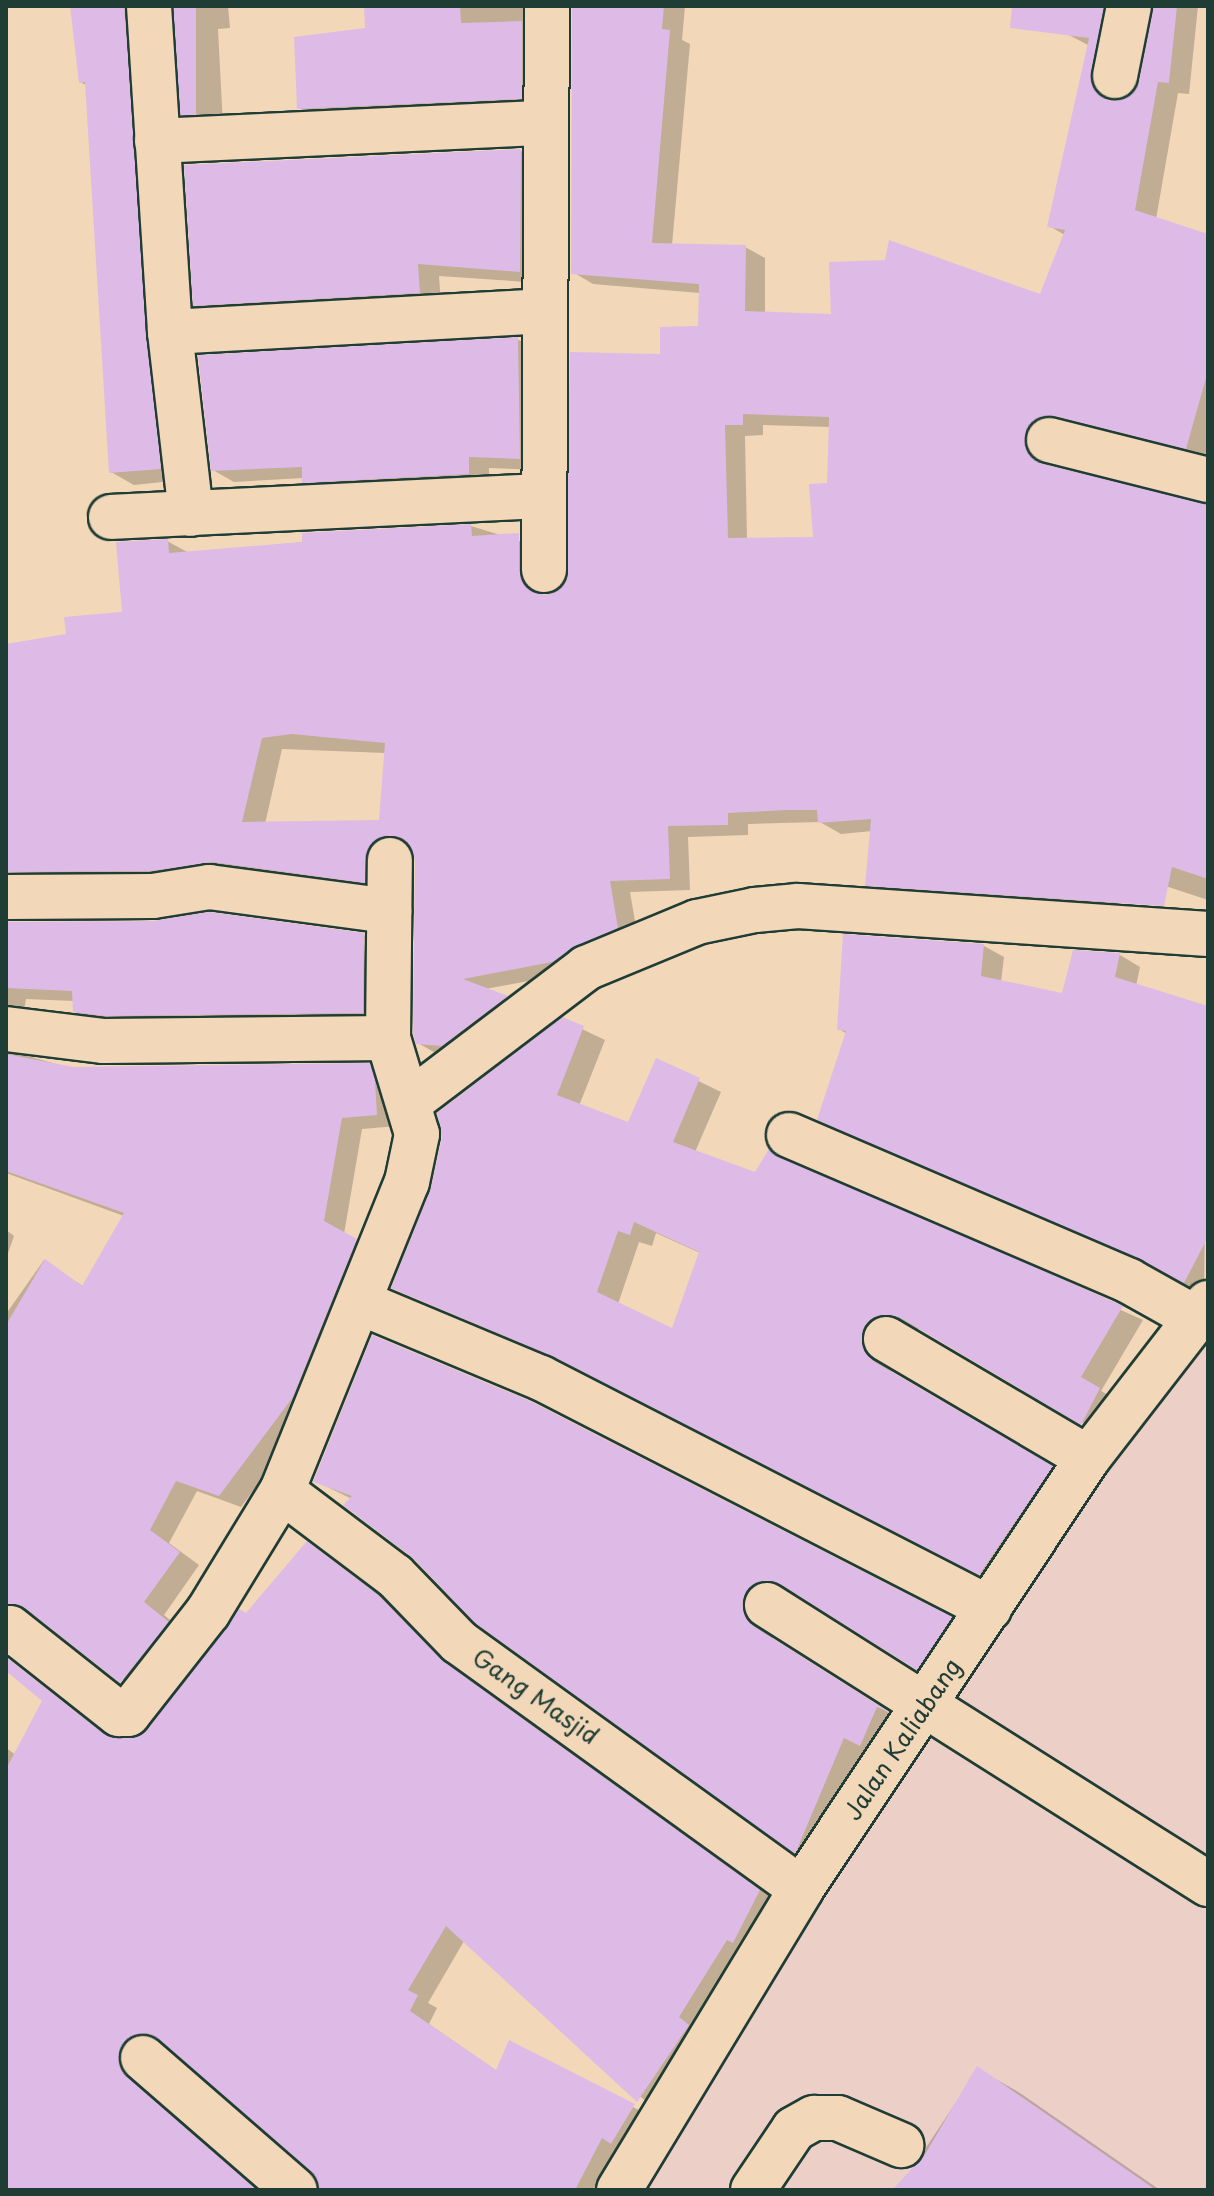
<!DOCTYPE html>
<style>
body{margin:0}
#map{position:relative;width:1214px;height:2196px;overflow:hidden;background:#f2d7b9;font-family:"Playpen Sans",sans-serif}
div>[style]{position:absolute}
.built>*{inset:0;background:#eccfc6}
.shadow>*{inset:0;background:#0003}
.building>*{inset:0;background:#ddbbe6;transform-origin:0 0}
.roads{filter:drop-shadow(2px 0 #1f3d34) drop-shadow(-2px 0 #1f3d34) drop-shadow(0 2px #1f3d34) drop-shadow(0 -2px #1f3d34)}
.minor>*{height:44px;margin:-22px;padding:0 22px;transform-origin:22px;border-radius:22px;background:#f2d7b9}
.major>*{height:44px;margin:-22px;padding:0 22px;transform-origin:22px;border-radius:22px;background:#f2d7b9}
span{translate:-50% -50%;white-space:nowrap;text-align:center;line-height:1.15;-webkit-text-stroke:7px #f2d7b9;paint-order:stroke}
.street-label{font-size:24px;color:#1f3d34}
.frame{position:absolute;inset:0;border:8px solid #1f3d34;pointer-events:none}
</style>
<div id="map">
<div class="built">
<i style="clip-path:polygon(1208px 1303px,1208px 2190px,619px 2190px)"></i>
</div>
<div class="shadow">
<i style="clip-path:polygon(72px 6px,151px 6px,182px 480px,134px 485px,111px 472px,88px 86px,80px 82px)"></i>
<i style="clip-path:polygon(173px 6px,228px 6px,230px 28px,218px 29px,223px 126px,205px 127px,183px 114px)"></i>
<i style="clip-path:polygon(366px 6px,545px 6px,542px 110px,320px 120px,299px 108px,367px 29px)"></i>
<i style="clip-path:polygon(evenodd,574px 6px,685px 6px,682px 40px,690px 44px,672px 245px,745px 247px,765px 258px,765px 314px,833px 316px,1042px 296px,1065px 235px,1049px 226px,1090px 46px,1065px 33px,1069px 6px,1130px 6px,1110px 85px,1116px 102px,1141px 83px,1154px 6px,1198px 6px,1189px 94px,1178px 93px,1156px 219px,1208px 237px,1208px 462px,1044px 447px,1050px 468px,1208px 505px,1208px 900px,1129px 874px,1115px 908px,888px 896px,867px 884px,872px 831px,841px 834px,820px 822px,748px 824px,748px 835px,688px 837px,690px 890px,630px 892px,638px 939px,573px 973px,485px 989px,526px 1009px,439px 1055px,418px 1043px,417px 860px,411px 849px,385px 893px,6px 896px,6px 646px,68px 636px,125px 614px,167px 541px,189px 553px,471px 526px,539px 547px,543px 597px,557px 594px,662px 356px,700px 328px,700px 293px,593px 284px,573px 272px,574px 6px,763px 425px,831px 427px,829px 485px,815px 538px,747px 540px,745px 436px,763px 435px,763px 425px,574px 6px,282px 749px,386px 753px,380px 822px,265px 824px,282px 749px)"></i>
<i style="clip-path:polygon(521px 151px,543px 164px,542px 283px,439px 276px,441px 304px,217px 317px,195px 304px)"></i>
<i style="clip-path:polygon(517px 339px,538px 351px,539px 470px,489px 468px,489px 485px,324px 493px,304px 478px,234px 482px,213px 470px)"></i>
<i style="clip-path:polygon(6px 924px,364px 935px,384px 947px,383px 1024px,95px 1023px,74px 1011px,74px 1001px,26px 999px,23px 1016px,6px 1027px)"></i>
<i style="clip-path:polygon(984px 946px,1004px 957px,1001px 982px,1064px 995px,1074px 952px,1120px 955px,1140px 967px,1136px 986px,1208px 1008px,1204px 1293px,819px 1119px,847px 1034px,839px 1029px)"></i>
<i style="clip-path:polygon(evenodd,563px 1020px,605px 1040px,579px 1106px,629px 1125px,657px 1061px,721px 1092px,695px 1152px,756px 1175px,769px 1152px,1143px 1320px,1101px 1391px,1121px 1402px,1103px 1435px,922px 1329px,897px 1328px,885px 1340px,885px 1365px,895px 1375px,1073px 1480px,1002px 1586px,576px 1367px,393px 1287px,563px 1020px,656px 1233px,700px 1253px,673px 1331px,618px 1304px,639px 1242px,652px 1246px,656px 1233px)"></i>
<i style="clip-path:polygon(6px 1050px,74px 1069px,369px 1065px,390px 1077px,397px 1126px,362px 1129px,344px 1234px,377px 1252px,313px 1409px,241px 1507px,197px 1491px,169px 1543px,199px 1565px,164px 1615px,188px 1635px,142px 1693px,34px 1615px,6px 1630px,6px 1314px,44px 1260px,84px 1287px,124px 1216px,6px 1173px)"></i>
<i style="clip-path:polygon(6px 1230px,14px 1236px,6px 1259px)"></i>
<i style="clip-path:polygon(530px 1402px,971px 1630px,938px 1680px,800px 1594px,777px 1593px,762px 1617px,773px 1639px,897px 1718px,880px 1755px,865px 1748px,815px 1863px,414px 1557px,352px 1499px,315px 1481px)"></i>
<i style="clip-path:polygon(307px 1544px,399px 1609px,465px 1676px,780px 1904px,658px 2112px,464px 1941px,428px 2003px,437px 2008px,429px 2024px,497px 2071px,510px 2043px,654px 2118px,601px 2190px,320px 2190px,314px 2171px,173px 2048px,139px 2078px,261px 2190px,6px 2190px,6px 1748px,157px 1853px,184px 1819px,6px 1668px,6px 1655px,10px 1666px,108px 1736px,139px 1739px)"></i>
<i style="clip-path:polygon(978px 2069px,1020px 2093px,1160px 2190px,898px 2190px)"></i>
</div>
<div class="building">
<i style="clip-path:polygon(70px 6px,124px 6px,161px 469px,109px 473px,85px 82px,79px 83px)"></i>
<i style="left:174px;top:6px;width:22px;height:109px"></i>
<i style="clip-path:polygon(364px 6px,460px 6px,461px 23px,522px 21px,522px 99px,297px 109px,294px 37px,365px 28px)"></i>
<i style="clip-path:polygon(evenodd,572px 6px,664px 6px,662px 29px,670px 30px,652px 243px,746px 245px,745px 311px,831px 314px,829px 262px,885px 260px,889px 240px,1040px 294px,1065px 230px,1047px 227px,1089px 38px,1010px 28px,1012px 6px,1104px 6px,1091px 83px,1111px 101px,1124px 99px,1139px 82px,1153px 6px,1177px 6px,1169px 83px,1158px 82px,1135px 210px,1208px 234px,1208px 371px,1186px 449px,1054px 416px,1032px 422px,1025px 446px,1043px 464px,1208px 504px,1208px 879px,1172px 867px,1164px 906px,865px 886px,871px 819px,818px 823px,817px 810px,787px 810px,728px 813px,728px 825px,668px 826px,670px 879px,610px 881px,618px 928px,552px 962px,463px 979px,508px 996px,442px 1046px,416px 1044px,413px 1034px,415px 860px,402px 838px,378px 838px,369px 847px,365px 883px,212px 862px,151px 871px,6px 872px,6px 644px,66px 634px,64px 617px,122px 612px,116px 542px,168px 539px,169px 553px,302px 542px,302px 533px,471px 524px,472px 536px,519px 533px,519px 571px,531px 591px,545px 595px,565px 583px,570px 352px,660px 354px,660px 327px,698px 326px,699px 284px,571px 274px,572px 6px,743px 414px,829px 417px,827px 483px,809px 484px,813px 537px,728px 538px,725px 425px,743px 425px,743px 414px,572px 6px,292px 734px,385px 743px,379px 820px,242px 822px,262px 738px,292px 734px)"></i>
<i style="clip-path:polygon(521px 149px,520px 272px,418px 264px,420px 293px,193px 306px,184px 165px)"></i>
<i style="clip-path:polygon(518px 337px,520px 459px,469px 457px,469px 474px,302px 483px,302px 467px,211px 471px,198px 355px)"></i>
<i style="clip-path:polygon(209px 912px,364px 933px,363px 1013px,105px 1016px,73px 1012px,72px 991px,6px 988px,6px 922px,153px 921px)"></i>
<i style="clip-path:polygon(843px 934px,984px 944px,981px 976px,1062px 993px,1073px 950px,1120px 953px,1115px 977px,1208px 1006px,1208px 1237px,1184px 1283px,817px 1120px,846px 1031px,837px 1030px)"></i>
<i style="clip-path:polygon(evenodd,562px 1017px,584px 1026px,557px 1095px,628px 1122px,656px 1058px,700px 1078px,673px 1142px,755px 1172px,769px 1149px,1123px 1306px,1081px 1377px,1100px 1388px,1081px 1425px,899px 1317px,874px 1317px,864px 1327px,864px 1351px,873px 1361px,1053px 1466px,979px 1575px,552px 1356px,391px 1288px,431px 1187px,442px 1138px,437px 1113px,562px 1017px,634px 1222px,699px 1252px,672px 1328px,597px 1292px,618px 1231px,630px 1235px,634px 1222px)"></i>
<i style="clip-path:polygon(6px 1054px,74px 1067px,370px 1063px,375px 1081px,377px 1115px,342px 1118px,324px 1221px,357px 1239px,293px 1397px,219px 1496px,176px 1481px,150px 1530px,180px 1552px,144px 1602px,169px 1622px,120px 1683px,25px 1608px,6px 1604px,6px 1325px,45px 1259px,82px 1286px,124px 1213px,6px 1171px)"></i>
<i style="clip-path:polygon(372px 1335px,530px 1401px,952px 1617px,917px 1670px,780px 1584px,756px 1583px,746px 1591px,742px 1605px,753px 1626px,889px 1712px,877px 1707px,860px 1746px,844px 1738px,795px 1854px,475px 1623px,413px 1558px,343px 1505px,352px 1496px,313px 1482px)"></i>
<i style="clip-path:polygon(307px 1541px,378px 1595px,444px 1662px,760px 1890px,733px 1943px,727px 1940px,679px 2017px,689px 2025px,637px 2102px,446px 1926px,408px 1990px,418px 1995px,410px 2011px,496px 2070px,509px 2040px,635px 2104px,611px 2144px,602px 2138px,575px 2190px,319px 2190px,311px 2171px,147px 2033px,125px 2041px,119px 2052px,126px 2076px,257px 2190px,6px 2190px,6px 1769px,42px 1701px,6px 1671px,6px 1657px,104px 1734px,138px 1737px,239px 1609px,246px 1613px)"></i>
<i style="clip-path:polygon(977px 2066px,1156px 2190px,892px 2190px,924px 2156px)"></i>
</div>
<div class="roads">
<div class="minor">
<i style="left:149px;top:6px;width:327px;rotate:86.3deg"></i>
<i style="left:170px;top:332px;width:183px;rotate:83.4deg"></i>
<i style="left:1115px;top:76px;width:71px;rotate:-78.7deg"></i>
<i style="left:157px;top:141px;width:386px;rotate:-2.7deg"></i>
<i style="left:170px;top:332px;width:373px;rotate:-3.2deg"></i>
<i style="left:1049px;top:440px;width:164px;rotate:14.1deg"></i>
<i style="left:111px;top:517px;width:429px;rotate:-2.8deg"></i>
<i style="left:544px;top:570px;width:564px;rotate:-89.7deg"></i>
<i style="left:6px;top:897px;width:147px;rotate:-0.4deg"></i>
<i style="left:153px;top:896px;width:57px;rotate:-9.1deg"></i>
<i style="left:209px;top:887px;width:182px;rotate:7.6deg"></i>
<i style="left:6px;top:1029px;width:99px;rotate:7deg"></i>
<i style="left:104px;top:1041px;width:284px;rotate:-0.6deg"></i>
<i style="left:411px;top:1101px;width:220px;rotate:-37.2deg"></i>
<i style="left:586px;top:968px;width:120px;rotate:-22.5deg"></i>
<i style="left:697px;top:922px;width:59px;rotate:-11.7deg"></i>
<i style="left:755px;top:910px;width:43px;rotate:-5.3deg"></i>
<i style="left:798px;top:906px;width:411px;rotate:3.9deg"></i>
<i style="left:789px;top:1135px;width:370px;rotate:23.2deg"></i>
<i style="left:1129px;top:1281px;width:78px;rotate:29.2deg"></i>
<i style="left:359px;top:1302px;width:197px;rotate:22.7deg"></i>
<i style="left:541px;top:1378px;width:504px;rotate:27.18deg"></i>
<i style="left:886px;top:1339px;width:234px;rotate:30.5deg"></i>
<i style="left:282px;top:1491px;width:141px;rotate:37deg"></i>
<i style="left:395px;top:1576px;width:92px;rotate:45.9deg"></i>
<i style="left:459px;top:1642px;width:422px;rotate:35.8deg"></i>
<i style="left:767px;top:1605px;width:522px;rotate:32.32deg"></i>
<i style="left:6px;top:1633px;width:6px;rotate:-51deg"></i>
<i style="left:10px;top:1628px;width:139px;rotate:38.3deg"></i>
<i style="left:119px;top:1714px;width:9px"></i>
<i style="left:128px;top:1714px;width:130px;rotate:-51.9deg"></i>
<i style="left:208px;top:1612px;width:142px;rotate:-58.6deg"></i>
<i style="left:282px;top:1491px;width:333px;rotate:-68deg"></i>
<i style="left:407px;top:1182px;width:49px;rotate:-78.2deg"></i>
<i style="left:417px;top:1134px;width:100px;rotate:-106.8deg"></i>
<i style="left:388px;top:1038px;width:178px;rotate:-89.4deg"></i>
<i style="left:143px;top:2058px;width:201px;rotate:41deg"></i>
<i style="left:753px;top:2190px;width:73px;rotate:-56.1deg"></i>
<i style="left:794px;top:2129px;width:23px;rotate:-29deg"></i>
<i style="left:814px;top:2118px;width:24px"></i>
<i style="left:838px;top:2118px;width:69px;rotate:23.2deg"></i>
</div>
<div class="major">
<i style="left:619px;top:2190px;width:352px;rotate:-58.8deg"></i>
<i style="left:801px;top:1889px;width:518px;rotate:-56.34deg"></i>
<i style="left:1088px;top:1458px;width:196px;rotate:-52.3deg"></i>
</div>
</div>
<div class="street-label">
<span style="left:536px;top:1696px;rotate:35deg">Gang Masjid</span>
<span style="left:902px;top:1739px;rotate:-56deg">Jalan Kaliabang</span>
</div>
<div class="frame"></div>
</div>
